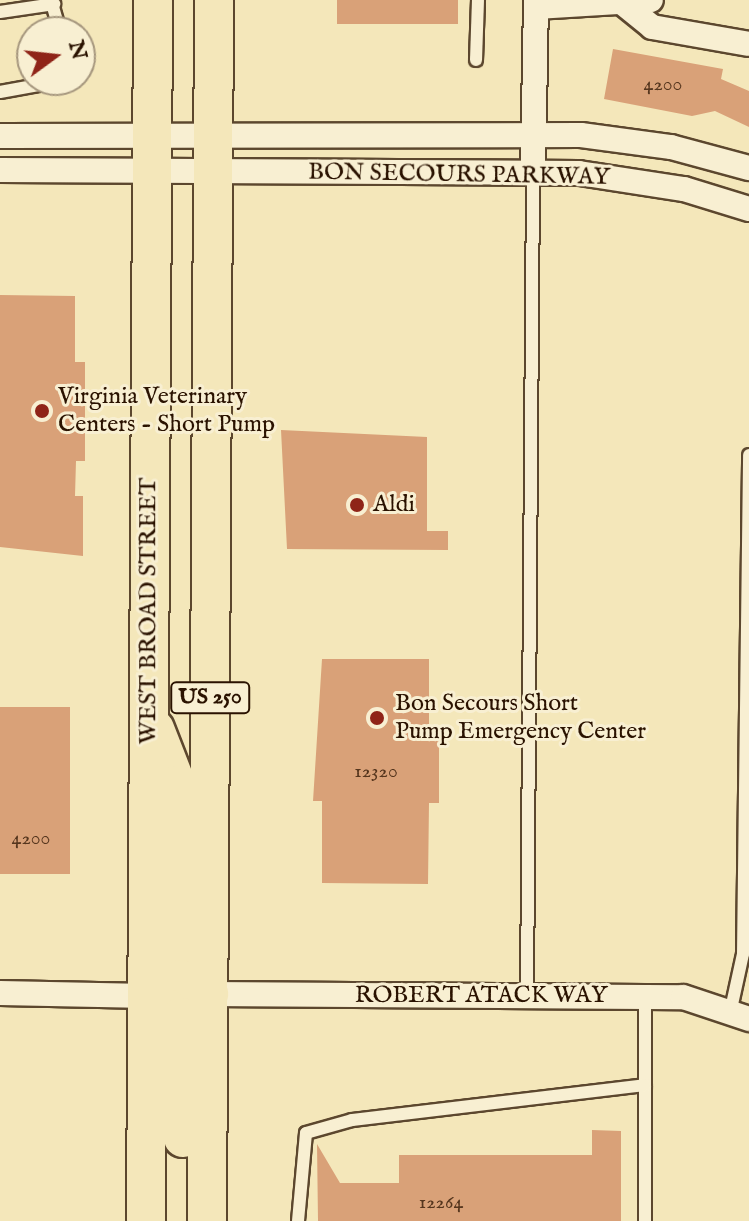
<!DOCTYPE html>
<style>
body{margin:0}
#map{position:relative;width:749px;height:1221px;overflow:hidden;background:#f4e7ba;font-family:"IM FELL English",serif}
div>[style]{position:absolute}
.building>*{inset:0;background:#d9a178;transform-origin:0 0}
.roads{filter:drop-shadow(2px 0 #5c472e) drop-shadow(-2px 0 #5c472e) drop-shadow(0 2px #5c472e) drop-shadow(0 -2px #5c472e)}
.service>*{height:12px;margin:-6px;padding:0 6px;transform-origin:6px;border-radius:6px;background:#f8efd2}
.minor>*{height:24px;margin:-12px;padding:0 12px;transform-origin:12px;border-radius:12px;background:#f8efd2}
.primary>*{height:38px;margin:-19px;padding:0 19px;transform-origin:19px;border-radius:19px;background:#f4e7ba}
.dots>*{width:22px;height:22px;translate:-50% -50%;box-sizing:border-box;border:4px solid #f8efd2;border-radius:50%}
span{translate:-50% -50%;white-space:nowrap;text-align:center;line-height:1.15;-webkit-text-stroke:6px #f8efd2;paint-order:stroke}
.number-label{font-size:20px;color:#56361e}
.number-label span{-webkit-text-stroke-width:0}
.shield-label span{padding:2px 6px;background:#f8efd2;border:2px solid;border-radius:6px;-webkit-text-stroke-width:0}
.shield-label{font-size:22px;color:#2a1200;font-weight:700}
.street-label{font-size:24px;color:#2a1200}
.poi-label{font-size:24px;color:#2a1200}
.left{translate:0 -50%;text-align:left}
.north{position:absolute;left:16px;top:16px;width:80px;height:80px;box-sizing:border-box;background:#f8efd2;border:2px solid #a6977e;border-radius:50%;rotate:75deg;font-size:22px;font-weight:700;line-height:32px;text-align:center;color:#2a1200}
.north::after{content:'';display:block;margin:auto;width:28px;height:36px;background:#8f2418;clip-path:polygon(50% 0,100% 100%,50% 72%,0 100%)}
</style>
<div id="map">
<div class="building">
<i style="left:337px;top:0;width:121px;height:24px"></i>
<i style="clip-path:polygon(613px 49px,723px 69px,721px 79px,749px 91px,749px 127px,715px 111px,692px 116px,604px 99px)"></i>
<i style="clip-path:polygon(0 295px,75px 296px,75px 362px,85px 362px,85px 461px,76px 461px,75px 496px,83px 496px,83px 556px,0 547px)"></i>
<i style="clip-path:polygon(281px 430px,427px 437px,427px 531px,448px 531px,448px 550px,287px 549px)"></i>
<i style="clip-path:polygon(322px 659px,429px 659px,429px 739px,439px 739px,439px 803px,429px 803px,428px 884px,322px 883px,322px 801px,313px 801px)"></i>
<i style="left:0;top:707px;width:70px;height:167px"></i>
<i style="clip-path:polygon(592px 1130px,621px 1131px,621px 1221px,318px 1221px,317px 1144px,340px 1183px,399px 1183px,399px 1155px,592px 1155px)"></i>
</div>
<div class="roads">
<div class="service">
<i style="left:51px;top:0;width:33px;rotate:74deg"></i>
<i style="left:0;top:12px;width:55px;rotate:-8.4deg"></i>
<i style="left:476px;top:60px;width:60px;rotate:-88.1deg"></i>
<i style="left:0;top:92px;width:67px;rotate:-10.3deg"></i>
<i style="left:527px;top:996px;width:824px;rotate:-89.58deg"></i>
<i style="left:645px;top:997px;width:224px;rotate:90deg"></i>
<i style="left:731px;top:1009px;width:56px;rotate:-77.7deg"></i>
<i style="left:743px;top:954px;width:499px;rotate:-89.3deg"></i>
<i style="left:298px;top:1221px;width:88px;rotate:-84.8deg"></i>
<i style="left:306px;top:1133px;width:48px;rotate:-15.8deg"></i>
<i style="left:352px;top:1120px;width:295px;rotate:-6.8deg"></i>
</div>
<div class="minor">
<i style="left:625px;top:5px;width:35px;rotate:39deg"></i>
<i style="left:652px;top:27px;width:98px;rotate:9.9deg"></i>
<i style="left:536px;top:7px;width:115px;rotate:-3.5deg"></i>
<i style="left:0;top:136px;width:581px;rotate:-0.1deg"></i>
<i style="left:581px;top:135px;width:91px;rotate:7.6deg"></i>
<i style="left:671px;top:147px;width:81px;rotate:15.1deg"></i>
<i style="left:0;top:170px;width:579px;rotate:0.3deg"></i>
<i style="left:579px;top:173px;width:106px;rotate:8.7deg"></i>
<i style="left:684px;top:189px;width:68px;rotate:17.1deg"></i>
<i style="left:533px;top:172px;width:172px;rotate:-89deg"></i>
<i style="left:0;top:993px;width:148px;rotate:1.2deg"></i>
<i style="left:209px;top:994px;width:474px;rotate:0.4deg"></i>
<i style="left:683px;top:997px;width:70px;rotate:18.4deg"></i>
</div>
<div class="primary">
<i style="left:155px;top:729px;width:60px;rotate:68.6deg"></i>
<i style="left:177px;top:785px;width:194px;rotate:88.8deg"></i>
<i style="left:181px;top:979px;width:32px;rotate:28deg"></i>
<i style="left:148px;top:996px;width:38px;rotate:33deg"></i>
<i style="left:180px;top:1017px;width:121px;rotate:88.6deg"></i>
<i style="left:146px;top:1221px;width:1221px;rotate:-89.67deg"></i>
<i style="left:207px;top:1221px;width:1221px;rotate:-89.67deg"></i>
</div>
</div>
<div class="dots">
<i style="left:42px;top:411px;background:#8f2418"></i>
<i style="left:357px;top:505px;background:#8f2418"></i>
<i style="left:377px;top:718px;background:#8f2418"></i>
</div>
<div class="number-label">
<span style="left:663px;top:84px">4200</span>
<span style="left:376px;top:771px">12320</span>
<span style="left:31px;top:838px">4200</span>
<span style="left:441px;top:1202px">12264</span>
</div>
<div class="shield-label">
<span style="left:210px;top:698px">US 250</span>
</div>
<div class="street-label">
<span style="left:459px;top:175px;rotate:1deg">BON SECOURS PARKWAY</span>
<span style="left:149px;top:611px;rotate:-90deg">WEST BROAD STREET</span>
<span style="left:481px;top:996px">ROBERT ATACK WAY</span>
</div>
<div class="poi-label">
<span class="left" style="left:58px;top:411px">Virginia Veterinary<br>Centers - Short Pump</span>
<span class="left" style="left:373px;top:505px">Aldi</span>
<span class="left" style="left:395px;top:718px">Bon Secours Short<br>Pump Emergency Center</span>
</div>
<div class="north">N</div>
</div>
